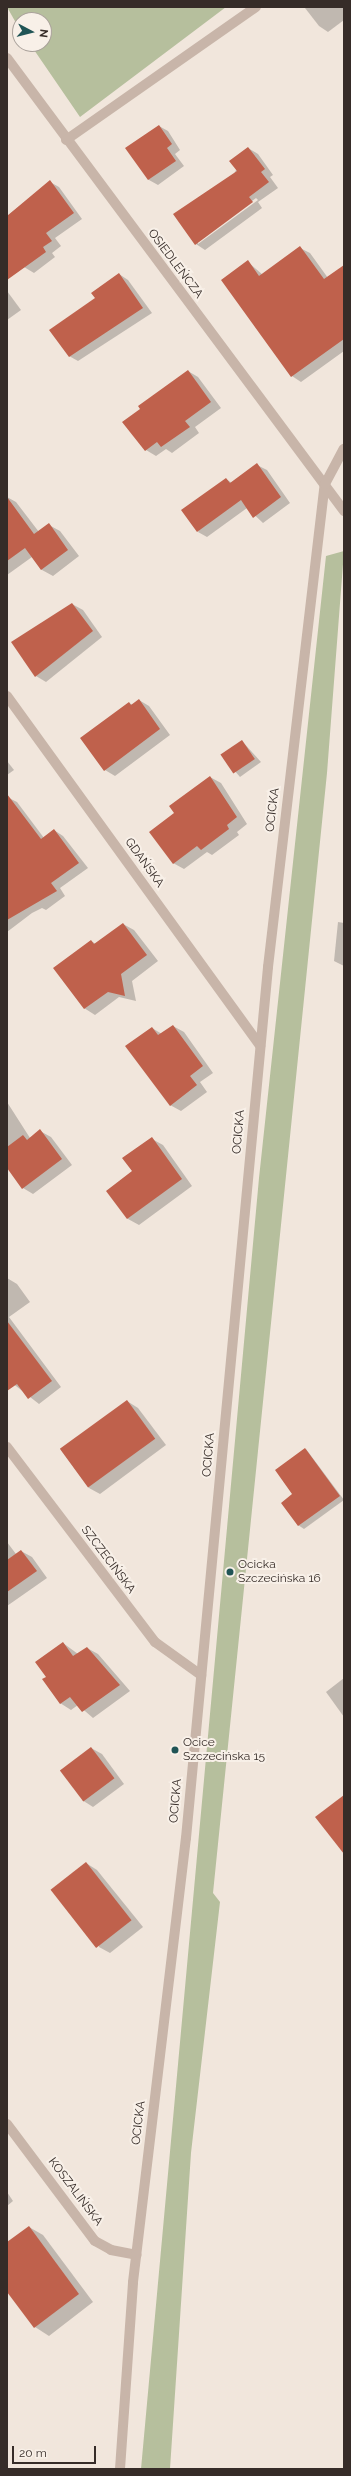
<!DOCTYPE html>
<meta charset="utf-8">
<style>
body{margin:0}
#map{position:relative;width:351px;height:2476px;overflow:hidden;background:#f1e6dc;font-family:Raleway,sans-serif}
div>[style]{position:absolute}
.green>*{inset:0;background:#b6bf9d}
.shadow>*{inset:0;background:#0003}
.building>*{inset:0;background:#bf614c;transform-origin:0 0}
.minor>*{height:10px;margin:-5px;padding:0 5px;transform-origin:5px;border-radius:5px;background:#c8b5a9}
.dots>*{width:11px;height:11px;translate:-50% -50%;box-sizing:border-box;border:2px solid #f8f0e8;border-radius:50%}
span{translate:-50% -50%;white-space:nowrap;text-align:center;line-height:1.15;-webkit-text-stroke:4px #f8f0e8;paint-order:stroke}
.street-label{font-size:12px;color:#362c28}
.poi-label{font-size:12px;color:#362c28}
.left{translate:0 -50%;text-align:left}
.frame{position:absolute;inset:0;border:8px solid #362c28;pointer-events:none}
.north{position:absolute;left:12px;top:12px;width:40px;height:40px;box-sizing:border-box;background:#f8f0e8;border:1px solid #aaa29b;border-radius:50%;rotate:97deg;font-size:11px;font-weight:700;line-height:16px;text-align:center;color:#362c28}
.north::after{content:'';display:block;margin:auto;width:14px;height:18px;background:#205455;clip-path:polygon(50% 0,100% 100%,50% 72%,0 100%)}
.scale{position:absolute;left:12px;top:2446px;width:84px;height:18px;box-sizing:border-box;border:2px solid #362c28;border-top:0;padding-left:5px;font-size:12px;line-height:14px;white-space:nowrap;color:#362c28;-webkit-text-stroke:3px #f8f0e8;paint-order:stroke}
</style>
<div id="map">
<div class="green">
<i style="clip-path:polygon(7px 7px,226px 7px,80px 117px,30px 44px,44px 44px,44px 20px,20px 20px,20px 30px)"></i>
<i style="clip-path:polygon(344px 551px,327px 773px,213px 1893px,220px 1902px,191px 2153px,170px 2469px,141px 2469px,259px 1178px,326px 556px)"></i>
</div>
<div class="shadow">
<i style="clip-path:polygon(344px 7px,344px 20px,328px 32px,319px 26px,305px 8px)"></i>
<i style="clip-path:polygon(159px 126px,168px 131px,180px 150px,175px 154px,184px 166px,158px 185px,149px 180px,127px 149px)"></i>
<i style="clip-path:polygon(evenodd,248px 148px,258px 154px,273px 175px,270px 177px,278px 188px,258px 202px,262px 208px,205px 250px,196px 244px,248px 148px,256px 198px,258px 200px,198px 244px,198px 242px,256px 198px)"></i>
<i style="clip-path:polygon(50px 182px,59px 187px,82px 219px,55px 238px,61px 246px,52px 253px,55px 257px,34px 273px,24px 267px,7px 243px,7px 216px)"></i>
<i style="clip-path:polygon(300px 248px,310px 253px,328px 278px,344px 285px,344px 351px,301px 382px,292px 376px,248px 262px,263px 275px)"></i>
<i style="clip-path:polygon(119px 274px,128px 280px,152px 313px,78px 361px,69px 356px,96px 298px)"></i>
<i style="clip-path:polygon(7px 291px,21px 310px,7px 320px)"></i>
<i style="clip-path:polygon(188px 371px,198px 377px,221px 408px,195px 427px,199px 433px,172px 453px,166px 449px,156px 456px,146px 450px,141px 409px)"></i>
<i style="clip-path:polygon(257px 465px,267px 470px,290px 503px,263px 523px,247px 508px,207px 537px,198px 532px,226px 479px,232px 483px)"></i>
<i style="clip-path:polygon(7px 497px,16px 502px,39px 532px,49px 525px,60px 531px,79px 556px,53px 576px,42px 570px,32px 557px,7px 575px)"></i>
<i style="clip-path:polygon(72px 604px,83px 610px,102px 637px,46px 682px,36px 676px)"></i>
<i style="clip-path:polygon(139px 700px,149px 706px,170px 735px,115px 776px,105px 770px,129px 703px,133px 705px)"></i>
<i style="clip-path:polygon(242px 741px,261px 762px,240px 777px,222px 756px)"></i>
<i style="clip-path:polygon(7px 761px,14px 770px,7px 775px)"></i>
<i style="clip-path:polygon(210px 777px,221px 783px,247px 824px,237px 832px,239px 835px,212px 855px,207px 852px,184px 869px,173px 863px,176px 813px)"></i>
<i style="clip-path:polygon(7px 797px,17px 802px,44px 838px,54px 830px,63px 836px,88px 868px,60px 888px,65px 896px,46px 910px,42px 908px,32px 913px,7px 932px)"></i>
<i style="clip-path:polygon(338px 922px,344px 923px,344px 966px,334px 961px)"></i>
<i style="clip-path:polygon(123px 924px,134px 930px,158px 961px,132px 981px,136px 1001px,119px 997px,95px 1015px,84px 1008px,91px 941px,96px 944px)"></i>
<i style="clip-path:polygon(173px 1026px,184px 1032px,213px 1073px,200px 1082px,207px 1092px,181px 1111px,170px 1105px,152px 1028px,162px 1034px)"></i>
<i style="clip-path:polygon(7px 1102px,30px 1138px,40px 1131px,51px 1137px,72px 1165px,33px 1194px,23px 1188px,7px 1167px)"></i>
<i style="clip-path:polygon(152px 1139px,163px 1145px,192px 1186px,139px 1225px,128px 1219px,107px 1191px,133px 1172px)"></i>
<i style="clip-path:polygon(7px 1278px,17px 1284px,30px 1302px,9px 1317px,61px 1387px,39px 1404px,7px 1379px)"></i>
<i style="clip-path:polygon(127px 1401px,138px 1408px,166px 1445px,100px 1494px,89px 1488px,61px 1450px)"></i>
<i style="clip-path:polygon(306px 1449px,344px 1500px,304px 1529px,298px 1525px,294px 1494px)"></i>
<i style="clip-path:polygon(7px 1542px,16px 1554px,21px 1551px,32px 1557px,47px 1578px,7px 1606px)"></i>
<i style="clip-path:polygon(63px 1643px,78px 1654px,87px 1648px,98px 1654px,130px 1691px,93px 1718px,78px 1705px,71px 1710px,60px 1703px)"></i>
<i style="clip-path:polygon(344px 1678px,344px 1717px,326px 1692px)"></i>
<i style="clip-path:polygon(91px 1748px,102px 1754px,124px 1784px,93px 1807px,82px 1800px)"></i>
<i style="clip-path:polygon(86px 1863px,97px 1870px,143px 1927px,110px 1953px,99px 1947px)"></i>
<i style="clip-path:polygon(7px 2192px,13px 2201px,7px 2206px)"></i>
<i style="clip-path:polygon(29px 2227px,43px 2235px,93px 2302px,49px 2336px,35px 2327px,7px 2290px,7px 2244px)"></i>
</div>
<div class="building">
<i style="clip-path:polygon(159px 125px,172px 144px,167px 148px,176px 161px,148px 180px,125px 148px)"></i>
<i style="clip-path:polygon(248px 147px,265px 169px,261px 172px,269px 182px,249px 197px,253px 202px,195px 245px,173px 214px,237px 171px,229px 161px)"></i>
<i style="clip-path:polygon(50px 180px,74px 213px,46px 233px,52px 241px,43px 247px,46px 252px,7px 280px,7px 216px)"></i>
<i style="clip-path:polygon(300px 246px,324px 279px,344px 265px,344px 339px,291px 377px,221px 280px,248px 260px,259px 276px)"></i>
<i style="clip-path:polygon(119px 273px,143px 308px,69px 357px,49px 330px,95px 298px,91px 293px)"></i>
<i style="clip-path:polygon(188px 370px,211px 402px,185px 421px,190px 427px,161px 447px,157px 442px,145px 451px,122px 422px,140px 409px,138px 406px)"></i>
<i style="clip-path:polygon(257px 463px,281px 497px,253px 518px,241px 500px,197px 532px,181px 510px,226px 478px,230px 483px)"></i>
<i style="clip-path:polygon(7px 497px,34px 534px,49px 523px,68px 550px,41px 570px,25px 548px,7px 561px)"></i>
<i style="clip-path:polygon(72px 603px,93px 631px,35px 677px,11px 642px)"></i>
<i style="clip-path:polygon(139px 699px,160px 729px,104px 771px,80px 738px,129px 702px,131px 705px)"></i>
<i style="left:242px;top:740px;width:23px;height:26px;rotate:56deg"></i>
<i style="clip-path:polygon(210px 776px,237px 817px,227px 825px,229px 829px,201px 850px,197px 846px,173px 864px,149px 832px,174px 813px,169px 806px)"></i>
<i style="clip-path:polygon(7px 794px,41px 839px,54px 829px,79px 863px,51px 883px,57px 891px,7px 920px)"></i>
<i style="clip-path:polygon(123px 923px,147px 955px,121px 974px,125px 996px,108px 992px,84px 1009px,53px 968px,91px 940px,94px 944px)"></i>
<i style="clip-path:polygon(173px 1025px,203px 1066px,190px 1076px,197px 1085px,170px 1106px,125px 1046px,152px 1027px,158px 1035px)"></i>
<i style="clip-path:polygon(40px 1129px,62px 1159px,22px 1189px,7px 1168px,7px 1147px,23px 1135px,27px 1140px)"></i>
<i style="clip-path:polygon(152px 1137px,182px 1179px,127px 1219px,106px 1191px,132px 1171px,122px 1158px)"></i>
<i style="clip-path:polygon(7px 1321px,52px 1381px,28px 1399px,17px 1384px,7px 1391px)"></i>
<i style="left:127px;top:1400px;width:48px;height:83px;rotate:54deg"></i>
<i style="clip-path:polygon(305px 1448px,340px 1496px,298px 1526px,281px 1503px,292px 1494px,275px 1470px)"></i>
<i style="clip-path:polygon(21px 1550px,37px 1571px,7px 1592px,7px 1560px)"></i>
<i style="clip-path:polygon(63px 1642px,73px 1656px,87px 1647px,120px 1685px,82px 1712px,70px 1697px,60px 1704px,42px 1679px,46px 1677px,35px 1662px)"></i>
<i style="left:91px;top:1747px;width:39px;height:39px;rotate:53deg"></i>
<i style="clip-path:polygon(344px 1795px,344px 1854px,315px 1817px)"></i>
<i style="left:86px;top:1862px;width:74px;height:45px;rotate:52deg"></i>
<i style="clip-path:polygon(29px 2226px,79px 2294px,34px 2328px,7px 2292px,7px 2242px)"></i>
</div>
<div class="minor">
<i style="left:7px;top:58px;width:565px;rotate:53.35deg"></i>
<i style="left:66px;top:140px;width:232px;rotate:-35deg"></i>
<i style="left:7px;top:696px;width:432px;rotate:54.1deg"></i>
<i style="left:7px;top:1447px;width:245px;rotate:52.8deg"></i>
<i style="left:155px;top:1642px;width:57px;rotate:35.7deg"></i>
<i style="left:7px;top:2124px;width:146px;rotate:53.1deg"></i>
<i style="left:95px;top:2241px;width:18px;rotate:29deg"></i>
<i style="left:111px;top:2250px;width:26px;rotate:11deg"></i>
<i style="left:120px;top:2469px;width:187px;rotate:-86deg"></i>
<i style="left:133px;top:2282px;width:447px;rotate:-83.2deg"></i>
<i style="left:186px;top:1838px;width:875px;rotate:-84.62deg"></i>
<i style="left:268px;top:967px;width:486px;rotate:-83.3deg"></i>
<i style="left:325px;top:484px;width:40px;rotate:-62deg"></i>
</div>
<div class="dots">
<i style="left:230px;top:1572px;background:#205455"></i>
<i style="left:175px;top:1750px;background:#205455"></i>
</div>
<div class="street-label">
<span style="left:175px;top:264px;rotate:53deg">OSIEDLEŃCZA</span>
<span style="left:273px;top:810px;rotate:-83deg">OCICKA</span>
<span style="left:144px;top:863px;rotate:54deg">GDAŃSKA</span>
<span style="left:239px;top:1132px;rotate:-85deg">OCICKA</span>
<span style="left:209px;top:1455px;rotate:-85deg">OCICKA</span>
<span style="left:108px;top:1560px;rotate:53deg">SZCZECIŃSKA</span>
<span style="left:176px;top:1801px;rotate:-85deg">OCICKA</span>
<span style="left:139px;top:2123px;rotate:-83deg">OCICKA</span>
<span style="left:75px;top:2192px;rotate:53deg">KOSZALIŃSKA</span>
</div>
<div class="poi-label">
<span class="left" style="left:238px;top:1572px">Ocicka<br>Szczecińska 16</span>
<span class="left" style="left:183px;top:1750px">Ocice<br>Szczecińska 15</span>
</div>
<div class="frame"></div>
<div class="north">N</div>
<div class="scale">20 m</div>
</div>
